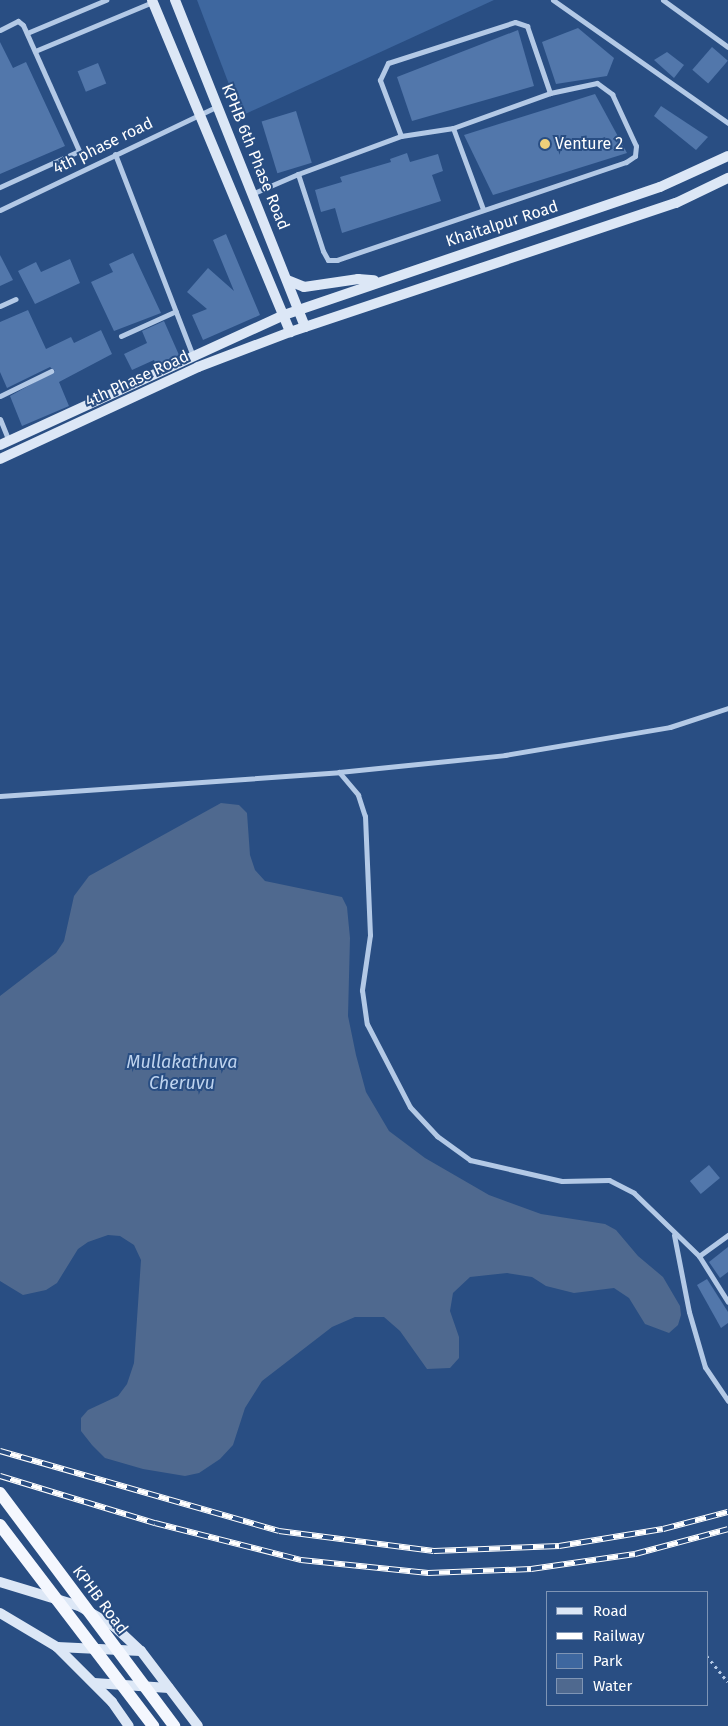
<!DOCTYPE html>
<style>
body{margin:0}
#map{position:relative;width:728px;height:1726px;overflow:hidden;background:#294e83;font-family:"Fira Sans",sans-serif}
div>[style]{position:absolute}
.green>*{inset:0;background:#3e679f}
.water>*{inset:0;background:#4f698f}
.building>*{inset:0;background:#5277ab;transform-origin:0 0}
.path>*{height:2.5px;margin-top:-1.25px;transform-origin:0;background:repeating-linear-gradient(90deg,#b3c9e6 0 2.5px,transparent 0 6.5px)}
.street>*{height:5px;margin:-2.5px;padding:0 2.5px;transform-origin:2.5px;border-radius:2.5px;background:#b3c9e6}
.secondary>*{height:10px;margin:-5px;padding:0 5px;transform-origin:5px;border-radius:5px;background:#dce7f6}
.rail>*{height:5.5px;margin-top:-2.75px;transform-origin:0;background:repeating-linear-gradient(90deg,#294e83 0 11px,#fff 0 22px);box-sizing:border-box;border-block:1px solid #fff}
.primary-bridge>*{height:12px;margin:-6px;padding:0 6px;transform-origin:6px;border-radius:6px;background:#f4f7fe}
.dots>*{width:14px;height:14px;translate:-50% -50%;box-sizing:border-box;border:2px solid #294e83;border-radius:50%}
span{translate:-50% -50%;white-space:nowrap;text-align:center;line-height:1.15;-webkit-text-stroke:4px #294e83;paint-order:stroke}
.poi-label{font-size:16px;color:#fff}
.left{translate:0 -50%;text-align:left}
.street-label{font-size:16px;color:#fff}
.water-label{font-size:18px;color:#bed3ee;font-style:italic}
.legend{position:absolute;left:546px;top:1591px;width:162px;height:115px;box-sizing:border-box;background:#294e83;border:1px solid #7f95b5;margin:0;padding:6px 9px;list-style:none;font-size:15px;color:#fff}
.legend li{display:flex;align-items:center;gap:10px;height:25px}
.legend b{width:25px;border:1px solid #7f95b5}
</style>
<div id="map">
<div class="green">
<i style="clip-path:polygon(197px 0,494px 0,241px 116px)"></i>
</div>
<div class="water">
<i style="clip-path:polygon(221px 803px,239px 805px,247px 813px,250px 855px,255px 870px,265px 881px,342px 897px,347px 907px,350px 938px,348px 1016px,356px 1055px,366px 1092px,389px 1131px,425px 1158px,489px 1195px,541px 1214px,605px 1224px,616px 1230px,638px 1256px,663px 1277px,680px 1306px,681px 1315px,678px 1325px,669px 1333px,645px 1324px,629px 1298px,614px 1288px,574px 1293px,546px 1286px,532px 1277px,507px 1273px,470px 1277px,453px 1293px,450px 1311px,459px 1337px,459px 1358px,450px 1368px,427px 1369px,400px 1331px,384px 1317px,355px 1317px,332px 1327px,262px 1381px,245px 1408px,233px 1445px,220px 1459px,199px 1473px,185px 1476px,143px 1469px,105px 1458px,92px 1445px,81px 1431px,81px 1418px,88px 1410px,118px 1396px,127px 1384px,134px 1363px,141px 1260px,134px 1245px,120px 1236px,108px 1235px,88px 1242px,78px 1249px,57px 1283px,46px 1290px,23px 1295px,0 1281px,0 996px,56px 953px,64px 941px,74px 896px,89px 876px)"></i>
</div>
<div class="building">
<i style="clip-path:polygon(578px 28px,614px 58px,607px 76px,556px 84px,542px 42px)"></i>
<i style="clip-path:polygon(518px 30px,534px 86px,412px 121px,397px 77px)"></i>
<i style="clip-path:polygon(0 42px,13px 68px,26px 62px,65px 146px,0 174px)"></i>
<i style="left:712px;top:47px;width:21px;height:30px;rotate:41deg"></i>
<i style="clip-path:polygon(667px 52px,684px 65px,674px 78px,654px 60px)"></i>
<i style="left:98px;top:63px;width:22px;height:22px;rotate:68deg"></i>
<i style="clip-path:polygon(595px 94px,627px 153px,493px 195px,464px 135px)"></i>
<i style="clip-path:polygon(661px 106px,708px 137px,696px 150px,654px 116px)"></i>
<i style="left:296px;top:111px;width:54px;height:36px;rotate:73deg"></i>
<i style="clip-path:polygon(407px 153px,410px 162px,438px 154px,443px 171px,432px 175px,441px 201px,342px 233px,335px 208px,321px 212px,315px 190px,342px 182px,340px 177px,391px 162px,390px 159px)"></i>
<i style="clip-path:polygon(226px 234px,260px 315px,203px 340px,192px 315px,207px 309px,187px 292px,208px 268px,234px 291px,213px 240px)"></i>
<i style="clip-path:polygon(133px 253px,161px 313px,114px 331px,91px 282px,113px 272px,109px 264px)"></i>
<i style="clip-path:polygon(0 255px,13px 280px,0 286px)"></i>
<i style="clip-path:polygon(70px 259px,80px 283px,35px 304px,18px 271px,36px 262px,41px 272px)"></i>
<i style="clip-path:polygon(28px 310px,46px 349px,71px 337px,74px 343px,101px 330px,112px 354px,59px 382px,69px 406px,22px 426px,10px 396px,55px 371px,50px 367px,7px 388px,0 372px,0 322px)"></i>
<i style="clip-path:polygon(164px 321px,179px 355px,156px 365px,154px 360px,132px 370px,124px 354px,147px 343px,142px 331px)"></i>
<i style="left:709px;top:1165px;width:17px;height:25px;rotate:50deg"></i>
<i style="clip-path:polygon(728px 1247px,728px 1272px,720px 1278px,709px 1262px)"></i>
<i style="clip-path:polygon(707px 1279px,728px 1312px,728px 1323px,721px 1328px,697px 1285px)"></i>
</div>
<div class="path">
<i style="left:707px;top:1656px;width:33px;rotate:51deg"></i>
</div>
<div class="street">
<i style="left:553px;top:0;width:214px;rotate:35.1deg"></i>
<i style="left:663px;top:0;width:80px;rotate:35.9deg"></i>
<i style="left:0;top:30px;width:20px;rotate:-27deg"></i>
<i style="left:18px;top:21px;width:6px;rotate:39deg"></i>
<i style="left:23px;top:25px;width:138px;rotate:66deg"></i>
<i style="left:79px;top:151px;width:87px;rotate:155.5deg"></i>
<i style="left:27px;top:33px;width:86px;rotate:-22.7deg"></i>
<i style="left:35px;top:51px;width:128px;rotate:-22.6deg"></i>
<i style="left:453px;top:128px;width:86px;rotate:69.7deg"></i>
<i style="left:401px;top:136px;width:60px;rotate:-110.6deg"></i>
<i style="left:380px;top:80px;width:19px;rotate:-65deg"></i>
<i style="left:388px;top:63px;width:133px;rotate:-17.9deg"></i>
<i style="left:515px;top:22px;width:13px;rotate:18deg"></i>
<i style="left:527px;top:26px;width:71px;rotate:71.1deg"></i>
<i style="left:115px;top:154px;width:217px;rotate:68.9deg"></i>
<i style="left:254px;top:193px;width:48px;rotate:-23.4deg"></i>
<i style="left:298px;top:174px;width:110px;rotate:-20.3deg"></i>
<i style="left:401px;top:136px;width:53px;rotate:-8.7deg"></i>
<i style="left:453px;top:128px;width:103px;rotate:-19.8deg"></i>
<i style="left:550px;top:93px;width:48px;rotate:-12deg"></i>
<i style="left:597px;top:83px;width:19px;rotate:36deg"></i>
<i style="left:612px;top:94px;width:57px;rotate:65.2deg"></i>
<i style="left:636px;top:146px;width:10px;rotate:96deg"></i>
<i style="left:635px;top:156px;width:11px;rotate:146deg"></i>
<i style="left:626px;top:162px;width:305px;rotate:161.3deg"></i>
<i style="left:337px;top:260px;width:9px;rotate:180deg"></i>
<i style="left:328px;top:260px;width:10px;rotate:-119deg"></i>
<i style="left:323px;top:251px;width:81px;rotate:-108deg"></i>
<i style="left:0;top:210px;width:242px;rotate:-25.5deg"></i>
<i style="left:0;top:306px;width:17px;rotate:-24deg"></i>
<i style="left:121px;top:336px;width:60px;rotate:-24.4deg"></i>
<i style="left:0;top:396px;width:57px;rotate:-26.1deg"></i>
<i style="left:0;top:419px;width:24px;rotate:68deg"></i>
<i style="left:339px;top:772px;width:30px;rotate:50deg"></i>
<i style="left:358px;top:795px;width:22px;rotate:72deg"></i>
<i style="left:365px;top:816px;width:119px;rotate:87.6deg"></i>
<i style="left:370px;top:935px;width:56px;rotate:98.3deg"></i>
<i style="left:362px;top:990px;width:34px;rotate:82deg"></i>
<i style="left:367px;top:1024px;width:93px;rotate:62.6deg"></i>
<i style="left:410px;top:1107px;width:40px;rotate:47deg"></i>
<i style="left:437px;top:1136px;width:41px;rotate:36deg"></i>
<i style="left:470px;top:1160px;width:94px;rotate:12.9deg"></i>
<i style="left:562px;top:1181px;width:47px;rotate:-1.2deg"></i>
<i style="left:609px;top:1180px;width:28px;rotate:27deg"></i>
<i style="left:634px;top:1193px;width:91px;rotate:44.1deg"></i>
<i style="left:699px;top:1256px;width:54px;rotate:57.8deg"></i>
<i style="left:0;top:796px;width:340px;rotate:-4deg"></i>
<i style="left:339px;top:772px;width:167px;rotate:-5.8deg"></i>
<i style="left:505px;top:755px;width:167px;rotate:-9.6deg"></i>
<i style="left:670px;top:727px;width:61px;rotate:-18.1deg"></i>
<i style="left:674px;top:1235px;width:78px;rotate:79deg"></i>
<i style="left:689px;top:1312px;width:57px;rotate:73.8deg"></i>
<i style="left:705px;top:1367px;width:41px;rotate:55.9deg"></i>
<i style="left:699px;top:1256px;width:36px;rotate:-36deg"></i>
</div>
<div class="secondary">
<i style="left:152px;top:0;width:360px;rotate:67.4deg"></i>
<i style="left:175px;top:0;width:352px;rotate:68.3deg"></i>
<i style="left:287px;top:280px;width:18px;rotate:22deg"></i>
<i style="left:304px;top:287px;width:55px;rotate:-8.4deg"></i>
<i style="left:358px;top:279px;width:16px;rotate:4deg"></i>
<i style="left:0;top:445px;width:312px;rotate:-24.6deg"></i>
<i style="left:284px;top:315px;width:397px;rotate:-18.8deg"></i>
<i style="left:660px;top:187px;width:75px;rotate:-24.5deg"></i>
<i style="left:0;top:459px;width:218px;rotate:-24.9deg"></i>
<i style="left:198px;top:367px;width:98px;rotate:-20.8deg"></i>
<i style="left:290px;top:332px;width:407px;rotate:-18.5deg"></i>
<i style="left:676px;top:203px;width:58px;rotate:-25.7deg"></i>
<i style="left:0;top:1582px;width:83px;rotate:16.9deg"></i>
<i style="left:79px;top:1606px;width:42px;rotate:30.3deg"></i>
<i style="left:115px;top:1627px;width:35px;rotate:43deg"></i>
<i style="left:141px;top:1651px;width:94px;rotate:52.8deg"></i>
<i style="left:0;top:1613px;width:66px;rotate:30.8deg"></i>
<i style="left:57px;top:1647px;width:78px;rotate:45deg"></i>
<i style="left:112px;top:1702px;width:29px;rotate:55deg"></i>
<i style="left:57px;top:1647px;width:84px;rotate:2.7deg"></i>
<i style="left:94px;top:1683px;width:75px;rotate:3.8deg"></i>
</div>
<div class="rail">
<i style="left:0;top:1451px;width:290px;rotate:16deg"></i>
<i style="left:279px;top:1531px;width:156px;rotate:7.4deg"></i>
<i style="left:434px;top:1551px;width:125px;rotate:-2.3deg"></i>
<i style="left:559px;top:1546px;width:105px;rotate:-9.3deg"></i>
<i style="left:663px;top:1529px;width:67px;rotate:-14.7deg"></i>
<i style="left:0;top:1476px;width:162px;rotate:16.9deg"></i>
<i style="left:155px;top:1523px;width:151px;rotate:14.2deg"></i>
<i style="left:301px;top:1560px;width:128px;rotate:5.8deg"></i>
<i style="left:428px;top:1573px;width:103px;rotate:-2.2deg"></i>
<i style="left:531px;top:1569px;width:105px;rotate:-8.2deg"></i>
<i style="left:635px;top:1554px;width:96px;rotate:-15deg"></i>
</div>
<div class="primary-bridge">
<i style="left:0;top:1493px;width:291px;rotate:53.2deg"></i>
<i style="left:0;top:1525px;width:253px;rotate:52.7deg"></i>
</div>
<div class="dots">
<i style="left:545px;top:144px;background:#edcf7a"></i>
</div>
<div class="poi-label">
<span class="left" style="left:555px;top:144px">Venture 2</span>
</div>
<div class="street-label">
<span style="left:103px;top:146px;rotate:-26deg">4th phase road</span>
<span style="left:255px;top:157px;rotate:68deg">KPHB 6th Phase Road</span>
<span style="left:502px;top:224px;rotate:-18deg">Khaitalpur Road</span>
<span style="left:137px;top:379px;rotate:-25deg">4th Phase Road</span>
<span style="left:100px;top:1600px;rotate:53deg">KPHB Road</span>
</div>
<div class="water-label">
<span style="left:182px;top:1073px">Mullakathuva<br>Cheruvu</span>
</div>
<ul class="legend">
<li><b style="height:6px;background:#dce7f6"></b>Road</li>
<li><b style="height:6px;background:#fff"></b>Railway</li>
<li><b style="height:14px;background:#3e679f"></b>Park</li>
<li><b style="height:14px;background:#4f698f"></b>Water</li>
</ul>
</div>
